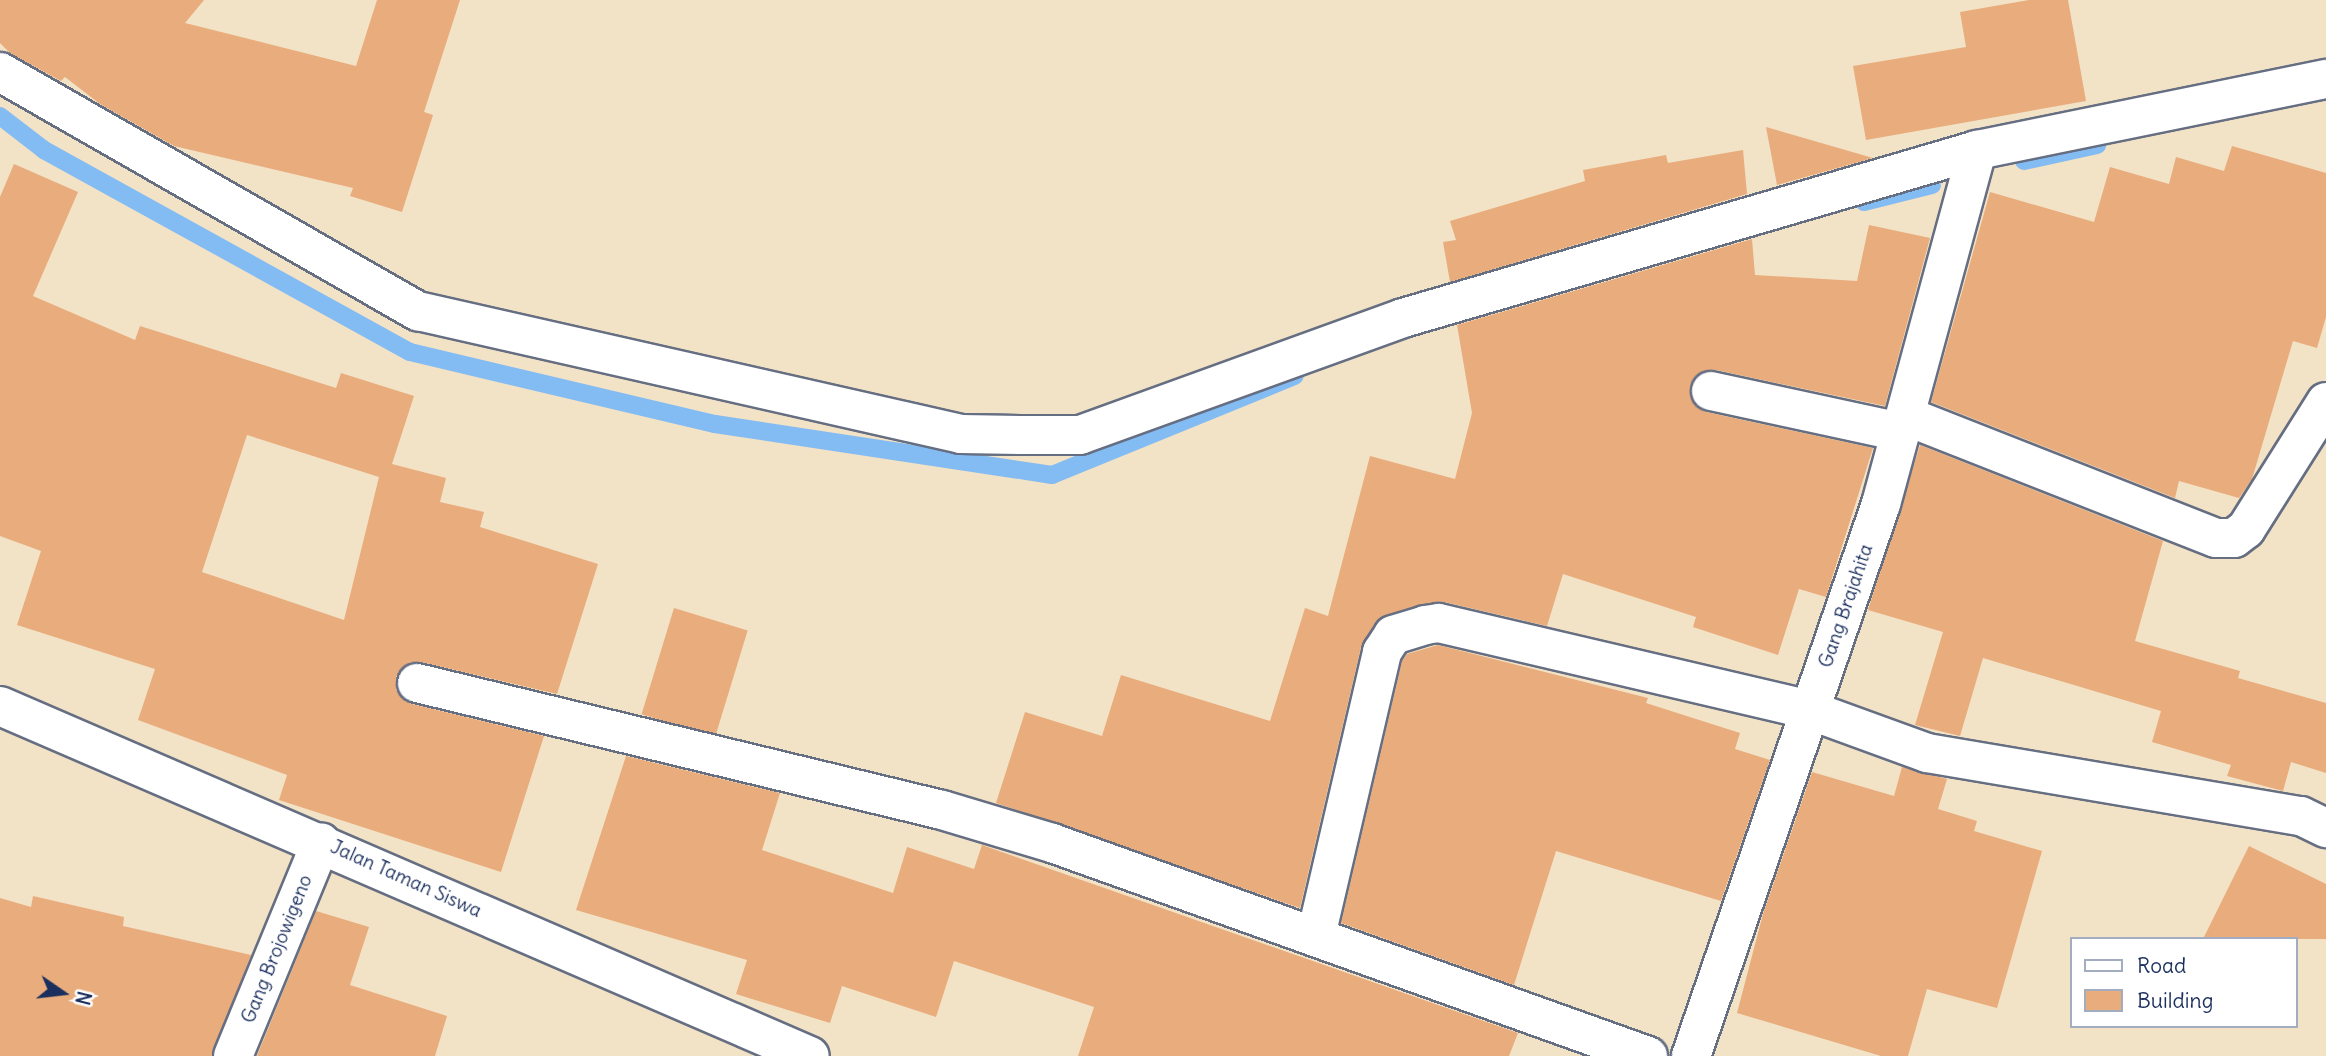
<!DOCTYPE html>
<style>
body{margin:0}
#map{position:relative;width:2326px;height:1056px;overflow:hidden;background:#f2e2c6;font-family:Delius,sans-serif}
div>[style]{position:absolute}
.stream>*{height:18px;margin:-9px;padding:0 9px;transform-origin:9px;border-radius:9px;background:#83bbf3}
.building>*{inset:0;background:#e9ac7d;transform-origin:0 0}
.roads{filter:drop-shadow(2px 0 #666e82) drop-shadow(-2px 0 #666e82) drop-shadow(0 2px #666e82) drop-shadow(0 -2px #666e82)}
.street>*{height:38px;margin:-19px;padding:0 19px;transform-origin:19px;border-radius:19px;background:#fff}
.secondary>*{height:38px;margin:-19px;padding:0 19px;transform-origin:19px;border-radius:19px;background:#fff}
span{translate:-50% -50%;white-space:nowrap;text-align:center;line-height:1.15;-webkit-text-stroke:5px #fff;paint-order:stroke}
.street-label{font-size:19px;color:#1b2f5e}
.legend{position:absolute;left:2070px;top:937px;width:228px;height:91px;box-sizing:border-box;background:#fff;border:2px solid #a4acbf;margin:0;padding:9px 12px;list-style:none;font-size:21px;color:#1b2f5e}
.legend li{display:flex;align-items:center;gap:14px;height:35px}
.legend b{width:35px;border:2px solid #a4acbf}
.north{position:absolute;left:28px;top:958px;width:70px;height:70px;-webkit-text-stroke:5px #fff;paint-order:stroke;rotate:104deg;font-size:19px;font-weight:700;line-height:28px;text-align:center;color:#1b2f5e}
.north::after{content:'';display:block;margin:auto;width:24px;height:32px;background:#1b2f5e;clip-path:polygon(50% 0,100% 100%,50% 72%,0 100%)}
</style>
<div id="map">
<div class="stream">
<i style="left:0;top:116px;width:56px;rotate:37.7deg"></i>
<i style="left:44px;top:150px;width:418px;rotate:28.9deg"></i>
<i style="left:410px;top:352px;width:313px;rotate:13.3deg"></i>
<i style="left:715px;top:424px;width:341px;rotate:8.6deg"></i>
<i style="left:1052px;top:475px;width:262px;rotate:-22.2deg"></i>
<i style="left:2024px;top:161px;width:75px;rotate:-12.4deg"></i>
<i style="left:1864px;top:202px;width:70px;rotate:-14deg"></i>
</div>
<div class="building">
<i style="clip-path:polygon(0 0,204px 0,185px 23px,356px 66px,377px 0,460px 0,424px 112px,433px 115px,402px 212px,350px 196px,353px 188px,174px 146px,100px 104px,65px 77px,61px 81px,10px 53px,0 43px)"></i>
<i style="clip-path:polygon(2029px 0,2068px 0,2086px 101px,1866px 140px,1853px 66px,1966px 47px,1960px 12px)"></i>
<i style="clip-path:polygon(1766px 127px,1873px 158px,1777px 185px)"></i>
<i style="clip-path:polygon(2232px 146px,2326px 173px,2326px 317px,2317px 348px,2293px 341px,2252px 479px,2239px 498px,2179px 481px,2175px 498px,1931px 402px,1990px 192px,2094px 222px,2110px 167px,2169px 184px,2176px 157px,2224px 171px)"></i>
<i style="clip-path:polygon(1743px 150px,1747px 194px,1450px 282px,1443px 242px,1456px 240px,1450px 221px,1585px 181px,1583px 170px,1666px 155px,1668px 163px)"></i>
<i style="clip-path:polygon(evenodd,14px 164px,78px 192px,33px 296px,135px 340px,140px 326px,336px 388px,341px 373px,414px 396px,392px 464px,446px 478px,440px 502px,484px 512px,480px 527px,598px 564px,557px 694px,421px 662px,410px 662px,396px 677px,396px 690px,412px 704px,544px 736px,501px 872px,279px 800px,287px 775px,138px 720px,155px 669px,17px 625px,41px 551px,0 536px,0 197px,14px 164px,247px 435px,379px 477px,344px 620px,202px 572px,247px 435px)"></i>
<i style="clip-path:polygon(1869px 225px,1930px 238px,1885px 406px,1716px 370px,1695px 376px,1690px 387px,1696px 407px,1706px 412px,1873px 448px,1826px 597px,1799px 589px,1778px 655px,1693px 627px,1696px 617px,1563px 574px,1547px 626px,1444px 602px,1386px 615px,1375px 623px,1361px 647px,1300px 908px,996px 803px,1025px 712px,1102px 736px,1121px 675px,1270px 721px,1305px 608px,1328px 616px,1370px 456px,1455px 479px,1472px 413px,1457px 325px,1752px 239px,1755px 275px,1857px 281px)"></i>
<i style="clip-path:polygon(1920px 445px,2163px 541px,2135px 641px,2240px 671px,2238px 678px,2326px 703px,2326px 773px,2291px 762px,2283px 791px,2227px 776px,2231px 765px,2152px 742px,2161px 711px,1983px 658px,1960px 736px,1915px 725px,1943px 632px,1868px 610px)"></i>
<i style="left:674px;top:608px;width:77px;height:111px;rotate:17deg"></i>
<i style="clip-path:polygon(1438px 645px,1648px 698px,1646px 703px,1740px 733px,1735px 749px,1770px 760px,1721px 901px,1556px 851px,1514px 985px,1341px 923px,1402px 661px,1407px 654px)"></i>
<i style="clip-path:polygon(626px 756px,780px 793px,762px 850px,893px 893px,907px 847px,974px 869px,982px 845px,1518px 1033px,1509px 1056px,1078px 1056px,1094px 1007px,954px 961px,936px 1017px,842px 986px,830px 1023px,736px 994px,747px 960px,576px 910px)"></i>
<i style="clip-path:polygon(1902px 767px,1947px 779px,1938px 809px,1977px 821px,1974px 831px,2042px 851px,1997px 1008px,1927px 989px,1908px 1056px,1881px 1056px,1737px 1013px,1763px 914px,1812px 772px,1894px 796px)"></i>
<i style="clip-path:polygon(2249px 846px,2326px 884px,2326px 939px,2203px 939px)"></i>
<i style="clip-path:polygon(33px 896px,124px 917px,123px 926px,251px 955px,212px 1056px,0 1056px,0 898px,31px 907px)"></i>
<i style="clip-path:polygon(316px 911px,369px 927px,350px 985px,447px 1016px,435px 1056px,257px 1056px)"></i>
</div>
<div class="roads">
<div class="street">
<i style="left:0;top:72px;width:482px;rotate:29.8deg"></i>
<i style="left:418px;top:311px;width:557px;rotate:12.76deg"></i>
<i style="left:961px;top:434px;width:59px;rotate:1deg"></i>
<i style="left:1020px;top:435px;width:60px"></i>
<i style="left:1080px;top:435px;width:344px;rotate:-19.9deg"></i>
<i style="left:1403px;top:318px;width:598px;rotate:-16.31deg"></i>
<i style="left:1977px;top:150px;width:356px;rotate:-11.5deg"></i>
<i style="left:1711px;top:391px;width:194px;rotate:12.2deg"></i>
<i style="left:1906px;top:416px;width:333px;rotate:21.5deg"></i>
<i style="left:2216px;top:538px;width:18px"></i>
<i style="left:2234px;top:538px;width:15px;rotate:-37deg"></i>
<i style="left:2246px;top:529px;width:150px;rotate:-57.8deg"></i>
<i style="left:417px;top:683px;width:540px;rotate:13.6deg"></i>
<i style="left:942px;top:810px;width:115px;rotate:16.7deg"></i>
<i style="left:1052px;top:843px;width:633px;rotate:19.67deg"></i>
<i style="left:1316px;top:936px;width:292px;rotate:-76.9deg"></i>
<i style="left:1382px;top:652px;width:20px;rotate:-57deg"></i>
<i style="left:1393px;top:635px;width:34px;rotate:-17deg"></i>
<i style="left:1425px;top:625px;width:14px;rotate:-8deg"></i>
<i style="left:1439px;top:623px;width:380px;rotate:13.2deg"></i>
<i style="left:1809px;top:710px;width:126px;rotate:20deg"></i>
<i style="left:1927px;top:753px;width:379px;rotate:9.6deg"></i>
<i style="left:2301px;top:816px;width:28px;rotate:26deg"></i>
<i style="left:233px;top:1056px;width:231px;rotate:-67.6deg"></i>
<i style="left:1691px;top:1056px;width:584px;rotate:-71.01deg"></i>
<i style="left:1881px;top:504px;width:367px;rotate:-74.8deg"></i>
</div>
<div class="secondary">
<i style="left:0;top:706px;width:882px;rotate:23.37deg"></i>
</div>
</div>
<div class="street-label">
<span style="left:1846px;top:606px;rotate:-71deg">Gang Brajahita</span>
<span style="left:406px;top:879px;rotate:24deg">Jalan Taman Siswa</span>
<span style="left:277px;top:949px;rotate:-68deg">Gang Brojowigeno</span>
</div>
<ul class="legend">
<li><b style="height:9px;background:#fff"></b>Road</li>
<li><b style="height:19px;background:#e9ac7d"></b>Building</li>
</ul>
<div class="north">N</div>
</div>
